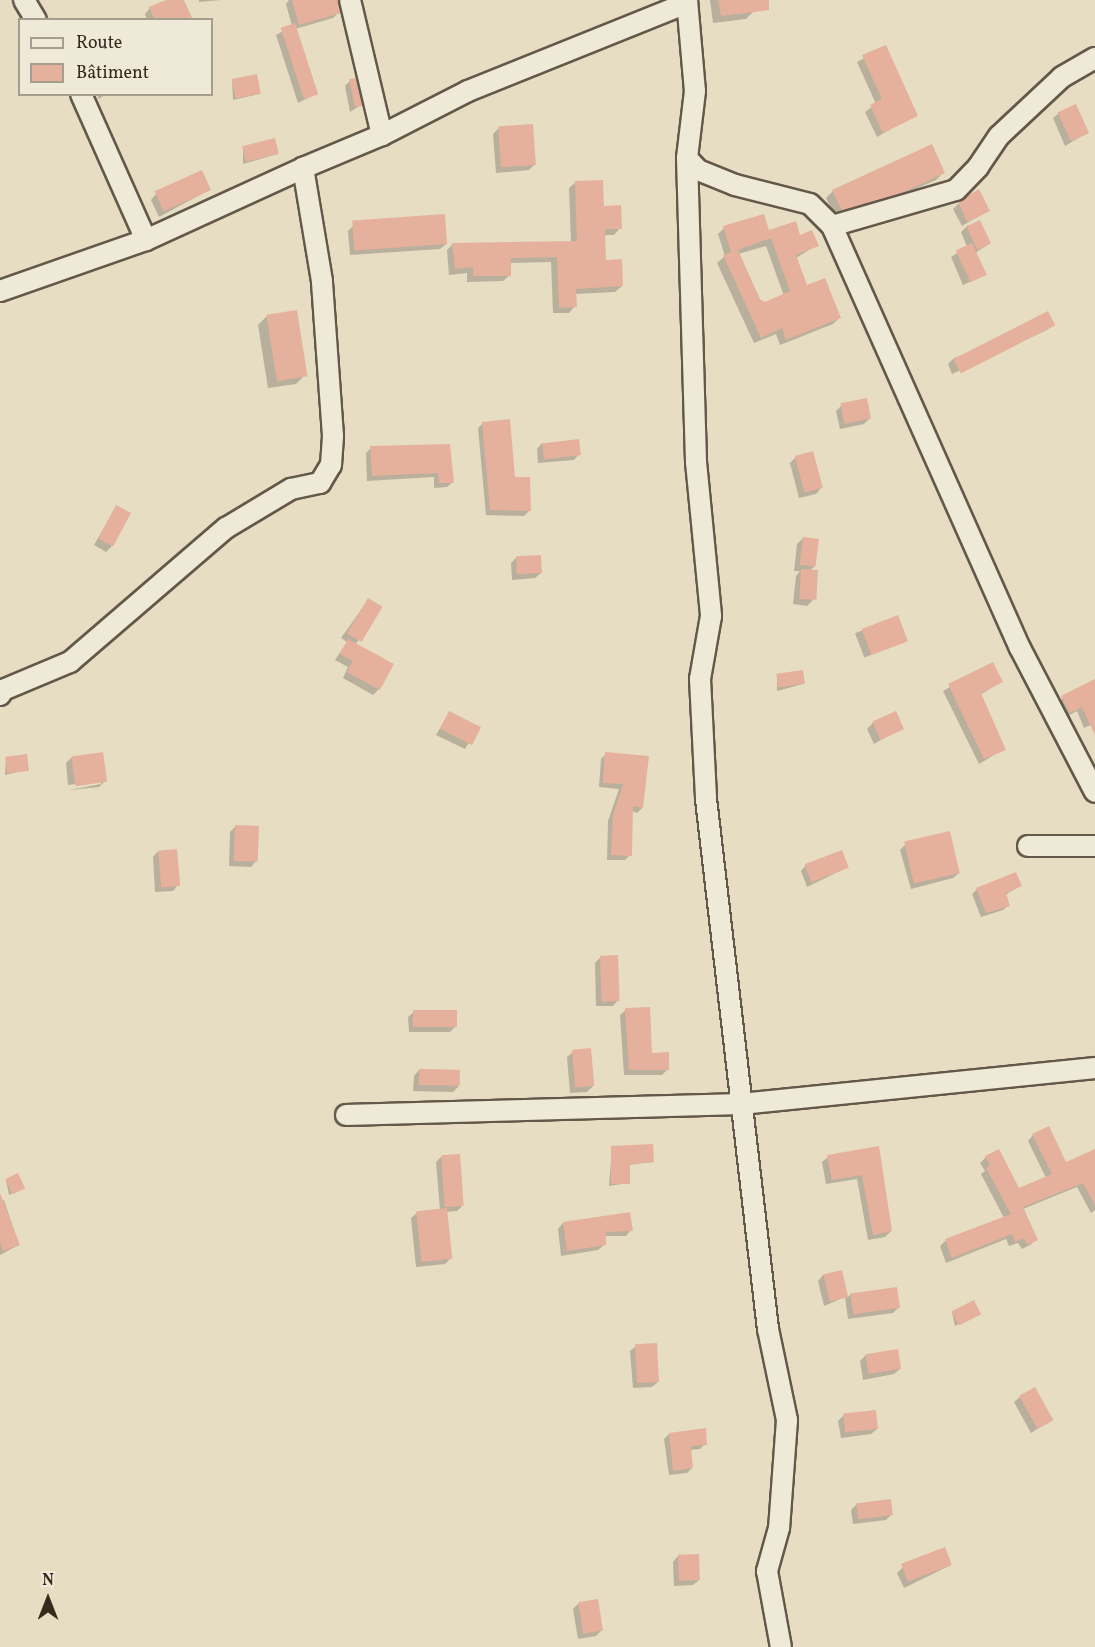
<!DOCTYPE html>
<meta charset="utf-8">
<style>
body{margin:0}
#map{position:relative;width:1095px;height:1647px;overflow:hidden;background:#e7ddc3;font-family:Vollkorn,serif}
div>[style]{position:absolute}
.shadow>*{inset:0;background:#0003;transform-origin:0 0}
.building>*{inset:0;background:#e6b19c;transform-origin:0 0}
.roads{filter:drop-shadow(2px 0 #635849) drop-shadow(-2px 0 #635849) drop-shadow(0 2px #635849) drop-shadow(0 -2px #635849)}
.minor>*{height:20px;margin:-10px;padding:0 10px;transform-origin:10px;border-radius:10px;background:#efe9d8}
span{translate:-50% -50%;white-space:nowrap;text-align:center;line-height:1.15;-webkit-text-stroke:4.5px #efe9d8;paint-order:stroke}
.legend{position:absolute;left:18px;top:18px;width:195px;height:78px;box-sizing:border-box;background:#efe9d8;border:2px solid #a59d8e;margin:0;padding:8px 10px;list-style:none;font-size:18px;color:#372b20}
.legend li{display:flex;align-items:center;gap:12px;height:30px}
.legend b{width:30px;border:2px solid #a59d8e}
.north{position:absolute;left:18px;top:1569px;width:60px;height:60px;-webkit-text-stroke:4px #efe9d8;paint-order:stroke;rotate:0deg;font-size:16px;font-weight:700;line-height:24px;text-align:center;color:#372b20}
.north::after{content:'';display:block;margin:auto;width:21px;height:27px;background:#372b20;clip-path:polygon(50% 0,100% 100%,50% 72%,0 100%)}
</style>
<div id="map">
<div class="shadow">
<i style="clip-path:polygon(170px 0,183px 0,189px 20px,147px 20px,145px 14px,150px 8px)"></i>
<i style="clip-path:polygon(199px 0,221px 0,199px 2px)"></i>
<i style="clip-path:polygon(289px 0,338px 0,339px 12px,333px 18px,295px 29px,316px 94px,298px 103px,276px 35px,292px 26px,286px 4px)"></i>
<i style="clip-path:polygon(710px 0,752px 0,754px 11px,746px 19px,713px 23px)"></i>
<i style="clip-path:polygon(885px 47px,916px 115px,877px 137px,865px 112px,876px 104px,857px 62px)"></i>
<i style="clip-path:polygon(232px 80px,259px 94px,233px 100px)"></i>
<i style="clip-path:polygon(350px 81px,361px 105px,350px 112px,345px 86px)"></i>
<i style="clip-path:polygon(97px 94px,106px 94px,99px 99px)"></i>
<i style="clip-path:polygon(1059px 113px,1087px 133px,1065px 146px,1053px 118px)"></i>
<i style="clip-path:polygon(499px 128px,535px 164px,529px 170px,496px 173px,493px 134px)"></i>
<i style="clip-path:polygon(243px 146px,278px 154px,243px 164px)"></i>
<i style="clip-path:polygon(944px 172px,936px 180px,888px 201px,835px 217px,826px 198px,833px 191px)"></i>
<i style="clip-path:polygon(576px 182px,620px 228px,614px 235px,603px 235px,604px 261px,622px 286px,615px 292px,575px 294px,575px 306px,569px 313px,553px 313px,551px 262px,510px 263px,510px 275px,503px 281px,467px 282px,467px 273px,449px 275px,447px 250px,453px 244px,571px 243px,569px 188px)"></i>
<i style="clip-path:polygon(209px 190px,159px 217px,151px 200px,156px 194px)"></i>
<i style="clip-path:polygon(959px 203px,988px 211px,962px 226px,953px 209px)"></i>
<i style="clip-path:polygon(354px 225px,446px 244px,440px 249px,350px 255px,348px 231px)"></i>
<i style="clip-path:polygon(968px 225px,989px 244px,975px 253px,985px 275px,963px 285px,951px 257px,967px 247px,961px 232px)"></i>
<i style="clip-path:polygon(evenodd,724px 228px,768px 231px,817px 245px,796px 258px,806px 287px,839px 318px,833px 324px,780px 345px,776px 334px,754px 343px,717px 263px,725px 256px,718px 234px,724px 228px,766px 246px,784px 296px,765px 303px,759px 300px,738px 254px,766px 246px)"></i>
<i style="clip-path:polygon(267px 316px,305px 375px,296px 384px,268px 388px,258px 325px)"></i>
<i style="clip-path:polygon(1053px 324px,1047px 330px,952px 374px,948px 364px,954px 358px)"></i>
<i style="clip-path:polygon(842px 405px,870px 418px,864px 424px,840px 429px,836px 411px)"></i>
<i style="clip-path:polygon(483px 423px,529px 511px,524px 516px,486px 515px,478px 428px)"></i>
<i style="clip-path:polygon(542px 443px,579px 454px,574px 460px,538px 463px,537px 449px)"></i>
<i style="clip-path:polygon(449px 446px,453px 482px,447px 487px,434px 488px,434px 477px,367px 481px,366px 453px,371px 448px)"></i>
<i style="clip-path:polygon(796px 457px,821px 488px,816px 494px,799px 498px,790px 463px)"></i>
<i style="clip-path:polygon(116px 507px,112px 546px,106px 552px,94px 545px)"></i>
<i style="clip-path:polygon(803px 538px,814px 567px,809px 571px,813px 600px,807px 606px,793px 604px,796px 576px,800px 571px,794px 571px,797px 544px)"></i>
<i style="clip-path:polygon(516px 558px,541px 573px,535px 578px,512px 580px,511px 563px)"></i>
<i style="clip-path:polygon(368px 600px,381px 608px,355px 645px,379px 689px,373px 695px,343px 678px,348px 667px,335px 660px,347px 642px,341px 638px)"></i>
<i style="left:897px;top:617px;width:26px;height:45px;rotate:69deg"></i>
<i style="clip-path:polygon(992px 664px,1001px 682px,980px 695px,1004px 749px,979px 764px,943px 691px)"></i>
<i style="clip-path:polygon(777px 676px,803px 684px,777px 691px)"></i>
<i style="clip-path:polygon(1095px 681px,1095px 723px,1084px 728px,1077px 711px,1064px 718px,1056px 702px)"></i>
<i style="clip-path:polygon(449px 713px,479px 727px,465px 749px,436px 735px)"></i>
<i style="clip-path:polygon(873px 723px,902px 728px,874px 744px,867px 729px)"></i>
<i style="clip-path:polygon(606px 754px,642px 808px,637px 813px,632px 811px,630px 855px,625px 860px,607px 860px,608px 821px,619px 789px,599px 787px,601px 759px)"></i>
<i style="clip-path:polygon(6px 758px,27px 770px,5px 775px)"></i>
<i style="clip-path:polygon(71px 758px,105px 781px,99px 787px,69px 790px,101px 784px,101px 781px,68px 785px,66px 763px)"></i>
<i style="clip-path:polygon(236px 826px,256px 861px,251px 867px,229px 866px,230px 832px)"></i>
<i style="clip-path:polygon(906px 844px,959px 873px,953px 878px,911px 889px,900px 850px)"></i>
<i style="clip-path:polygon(158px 851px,178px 885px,173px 891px,155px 892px,153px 857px)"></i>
<i style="clip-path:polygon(806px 865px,848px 867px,807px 887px,801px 871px)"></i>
<i style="clip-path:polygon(1020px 886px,1005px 895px,1008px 906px,1003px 910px,981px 917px,972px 894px,977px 889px)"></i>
<i style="clip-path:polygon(601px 957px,618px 1000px,613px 1006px,596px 1006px,595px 963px)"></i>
<i style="clip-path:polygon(626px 1010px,650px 1054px,668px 1069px,662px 1075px,624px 1075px,620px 1015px)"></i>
<i style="clip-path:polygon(414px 1012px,456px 1026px,450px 1032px,409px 1032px,408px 1017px)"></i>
<i style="clip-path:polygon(573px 1052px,593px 1086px,587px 1092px,570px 1093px,567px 1057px)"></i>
<i style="clip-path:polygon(419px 1070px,459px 1086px,453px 1092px,413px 1091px,414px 1076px)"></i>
<i style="clip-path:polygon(1033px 1135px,1066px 1164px,1095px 1151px,1095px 1210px,1091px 1213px,1077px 1187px,1023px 1209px,1036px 1240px,1030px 1245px,1022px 1249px,1018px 1243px,1009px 1246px,1006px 1239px,946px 1263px,940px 1246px,945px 1241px,1004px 1218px,981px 1174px,985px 1171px,980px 1163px,986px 1157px,1019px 1190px,1046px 1178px,1028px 1141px)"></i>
<i style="clip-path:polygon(612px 1147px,653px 1162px,628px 1165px,628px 1183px,609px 1186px)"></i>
<i style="clip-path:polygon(878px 1148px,891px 1231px,885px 1237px,868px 1240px,857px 1179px,826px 1184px,822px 1162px,828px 1157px)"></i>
<i style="clip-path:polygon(441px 1157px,463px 1205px,457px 1211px,446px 1212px,451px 1258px,445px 1264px,416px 1267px,411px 1218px,417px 1213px,440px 1210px,436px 1162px)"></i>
<i style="clip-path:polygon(6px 1180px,23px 1188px,9px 1195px)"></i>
<i style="clip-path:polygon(4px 1200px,19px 1245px,0 1255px,0 1202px)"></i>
<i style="clip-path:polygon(563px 1223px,631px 1230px,626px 1236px,604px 1236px,604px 1245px,598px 1250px,561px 1256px,558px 1229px)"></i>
<i style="clip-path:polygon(841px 1272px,847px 1298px,851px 1294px,899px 1307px,893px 1313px,848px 1319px,845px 1297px,824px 1306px,818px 1281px,823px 1275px)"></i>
<i style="clip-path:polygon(952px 1312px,979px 1314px,955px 1326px)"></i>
<i style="clip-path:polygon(636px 1346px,658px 1382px,652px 1387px,633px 1388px,630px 1351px)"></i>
<i style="clip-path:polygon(866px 1355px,900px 1369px,894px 1374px,863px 1380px,860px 1361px)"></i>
<i style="clip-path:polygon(1020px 1397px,1051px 1420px,1031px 1433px,1014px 1402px)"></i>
<i style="clip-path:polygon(844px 1415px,877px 1429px,871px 1434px,841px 1438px,838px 1421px)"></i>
<i style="clip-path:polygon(669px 1434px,705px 1444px,700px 1449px,690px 1450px,692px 1468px,687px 1473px,669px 1475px,664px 1439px)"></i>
<i style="clip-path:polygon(857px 1504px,892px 1514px,886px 1520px,853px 1524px,851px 1510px)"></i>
<i style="clip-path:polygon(678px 1556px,699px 1580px,693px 1585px,674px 1586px,673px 1562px)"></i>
<i style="clip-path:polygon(951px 1565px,904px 1588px,897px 1573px,903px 1567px)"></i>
<i style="clip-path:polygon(596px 1601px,602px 1630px,596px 1636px,578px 1639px,573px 1609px,578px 1604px)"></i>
</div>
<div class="building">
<i style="clip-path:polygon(166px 0,184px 0,193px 20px,155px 20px,149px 7px)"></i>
<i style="clip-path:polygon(292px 0,338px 0,341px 13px,299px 25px)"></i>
<i style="clip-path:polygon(718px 0,769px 0,769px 10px,721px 16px)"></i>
<i style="left:295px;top:23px;width:75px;height:15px;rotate:72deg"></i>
<i style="clip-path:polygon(886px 45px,918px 116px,883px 133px,870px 105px,882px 99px,862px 55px)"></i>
<i style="left:257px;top:74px;width:20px;height:26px;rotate:79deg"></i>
<i style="clip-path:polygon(356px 78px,363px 106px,355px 107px,349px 79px)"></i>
<i style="left:1076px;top:104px;width:32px;height:20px;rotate:66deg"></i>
<i style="left:533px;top:124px;width:41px;height:35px;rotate:86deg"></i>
<i style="left:275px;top:138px;width:16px;height:34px;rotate:76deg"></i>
<i style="clip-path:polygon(932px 144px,945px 173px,897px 195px,842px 211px,832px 190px)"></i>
<i style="left:202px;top:170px;width:22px;height:52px;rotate:66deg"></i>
<i style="clip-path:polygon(603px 180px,604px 206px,621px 205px,622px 229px,605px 229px,606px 260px,622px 259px,623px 286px,576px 289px,577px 307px,559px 308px,557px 257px,511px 258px,511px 276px,473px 276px,473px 267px,455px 269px,452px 243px,577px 241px,575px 181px)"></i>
<i style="clip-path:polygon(979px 189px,990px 211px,967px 222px,958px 202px)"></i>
<i style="left:445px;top:214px;width:30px;height:93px;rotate:86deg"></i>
<i style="clip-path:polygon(evenodd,764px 214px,769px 230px,796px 221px,800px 235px,812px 230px,819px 246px,796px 255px,807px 285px,825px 278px,841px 318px,786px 340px,782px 328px,761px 338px,723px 255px,731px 252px,723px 226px,764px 214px,771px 238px,790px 291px,765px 302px,760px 299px,738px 250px,771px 238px)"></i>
<i style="left:980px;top:220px;width:26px;height:15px;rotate:65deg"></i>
<i style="left:972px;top:243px;width:35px;height:18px;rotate:65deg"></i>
<i style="left:297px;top:310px;width:67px;height:31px;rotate:81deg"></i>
<i style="left:1048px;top:311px;width:16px;height:106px;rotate:63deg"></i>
<i style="left:867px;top:398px;width:21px;height:27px;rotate:79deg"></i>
<i style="clip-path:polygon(510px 419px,515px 477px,530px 477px,531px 511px,490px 510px,482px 422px)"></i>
<i style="left:579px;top:439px;width:16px;height:37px;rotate:83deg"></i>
<i style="clip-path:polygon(450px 444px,454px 483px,439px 483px,438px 473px,372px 476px,370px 446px)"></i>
<i style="left:813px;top:451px;width:38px;height:19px;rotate:75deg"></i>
<i style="left:116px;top:505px;width:17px;height:38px;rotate:28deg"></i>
<i style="left:803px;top:537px;width:16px;height:28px;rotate:7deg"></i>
<i style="left:541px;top:555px;width:18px;height:25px;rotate:87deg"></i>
<i style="left:801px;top:569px;width:17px;height:30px;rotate:3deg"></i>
<i style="left:368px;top:598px;width:17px;height:41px;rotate:31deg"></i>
<i style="left:898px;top:615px;width:28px;height:39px;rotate:69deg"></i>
<i style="clip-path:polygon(348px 639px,394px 664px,380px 690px,347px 672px,353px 661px,340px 654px)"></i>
<i style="clip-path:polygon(993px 662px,1003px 682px,981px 693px,1006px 750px,984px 759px,948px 684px)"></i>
<i style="left:803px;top:670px;width:14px;height:27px;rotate:82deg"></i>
<i style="clip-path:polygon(1095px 679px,1095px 735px,1082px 707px,1070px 713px,1061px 696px)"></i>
<i style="left:449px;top:711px;width:36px;height:20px;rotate:27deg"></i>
<i style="left:896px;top:711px;width:20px;height:26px;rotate:66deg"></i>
<i style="left:103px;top:752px;width:30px;height:32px;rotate:82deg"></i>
<i style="clip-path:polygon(605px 752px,649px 756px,643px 808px,633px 806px,632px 856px,611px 855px,613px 815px,623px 784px,603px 783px)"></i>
<i style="left:27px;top:754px;width:17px;height:22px;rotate:83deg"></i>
<i style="left:235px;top:825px;width:24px;height:36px;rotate:2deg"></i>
<i style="left:950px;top:831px;width:43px;height:47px;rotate:77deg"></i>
<i style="left:177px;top:849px;width:37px;height:19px;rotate:85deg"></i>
<i style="left:842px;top:850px;width:19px;height:40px;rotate:69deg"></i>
<i style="clip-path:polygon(1016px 872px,1022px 886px,1006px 893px,1010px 906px,986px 913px,976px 888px)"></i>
<i style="left:618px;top:955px;width:46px;height:18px;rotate:88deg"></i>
<i style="clip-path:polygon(650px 1007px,652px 1053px,669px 1052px,669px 1070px,629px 1070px,625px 1008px)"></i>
<i style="left:413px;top:1010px;width:44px;height:17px"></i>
<i style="left:591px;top:1048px;width:38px;height:19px;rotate:85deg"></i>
<i style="left:419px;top:1069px;width:41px;height:16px;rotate:1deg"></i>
<i style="clip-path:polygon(1049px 1126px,1066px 1162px,1095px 1149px,1095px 1205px,1083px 1183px,1023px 1207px,1038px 1240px,1027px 1245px,1024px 1238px,1015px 1242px,1012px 1234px,952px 1258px,945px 1239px,1011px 1214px,986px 1168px,990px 1165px,985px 1156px,999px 1149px,1019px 1188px,1052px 1174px,1032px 1134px)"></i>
<i style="clip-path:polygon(653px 1144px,654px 1162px,630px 1164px,630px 1184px,611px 1184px,611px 1146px)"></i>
<i style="clip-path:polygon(879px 1146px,892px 1231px,873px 1235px,862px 1175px,832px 1180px,827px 1155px)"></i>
<i style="left:460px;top:1154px;width:52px;height:19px;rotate:86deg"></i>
<i style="left:18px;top:1173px;width:17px;height:14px;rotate:65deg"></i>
<i style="clip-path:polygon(0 1193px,20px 1245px,3px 1251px,0 1242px)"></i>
<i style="left:447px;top:1208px;width:51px;height:31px;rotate:84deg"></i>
<i style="clip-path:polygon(630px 1212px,633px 1231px,606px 1232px,606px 1245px,567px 1251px,563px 1222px)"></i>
<i style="left:842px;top:1270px;width:28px;height:19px;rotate:77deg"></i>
<i style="left:897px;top:1287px;width:21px;height:47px;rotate:82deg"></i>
<i style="left:974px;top:1300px;width:16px;height:25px;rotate:63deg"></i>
<i style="left:657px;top:1343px;width:39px;height:22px;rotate:87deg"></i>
<i style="left:898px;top:1349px;width:20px;height:33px;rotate:81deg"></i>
<i style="left:1035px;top:1387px;width:38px;height:18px;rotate:61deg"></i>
<i style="left:876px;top:1410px;width:19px;height:33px;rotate:84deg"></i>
<i style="clip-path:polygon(706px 1428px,707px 1445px,691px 1446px,693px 1468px,673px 1471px,669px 1433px)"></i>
<i style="left:891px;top:1499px;width:16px;height:35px;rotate:83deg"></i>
<i style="left:945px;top:1547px;width:19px;height:47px;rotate:69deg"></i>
<i style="left:699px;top:1554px;width:26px;height:21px;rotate:88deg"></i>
<i style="left:598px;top:1599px;width:32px;height:20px;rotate:81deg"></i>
</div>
<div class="roads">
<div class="minor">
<i style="left:24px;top:0;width:23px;rotate:59deg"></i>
<i style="left:350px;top:0;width:139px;rotate:76.7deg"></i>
<i style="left:687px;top:0;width:91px;rotate:85deg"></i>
<i style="left:695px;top:91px;width:67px;rotate:96.8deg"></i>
<i style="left:687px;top:158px;width:16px;rotate:47deg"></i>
<i style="left:698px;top:170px;width:40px;rotate:22deg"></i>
<i style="left:735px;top:185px;width:77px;rotate:14.2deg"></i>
<i style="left:810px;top:204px;width:31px;rotate:45deg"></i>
<i style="left:832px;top:226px;width:129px;rotate:-16.2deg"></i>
<i style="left:956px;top:190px;width:32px;rotate:-46deg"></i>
<i style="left:978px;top:167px;width:37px;rotate:-56deg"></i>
<i style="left:999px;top:136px;width:86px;rotate:-43.1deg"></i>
<i style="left:1062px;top:77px;width:38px;rotate:-30deg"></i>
<i style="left:81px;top:94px;width:160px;rotate:66deg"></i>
<i style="left:687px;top:158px;width:304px;rotate:88.3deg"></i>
<i style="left:696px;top:462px;width:155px;rotate:84.4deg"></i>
<i style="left:711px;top:616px;width:64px;rotate:99.9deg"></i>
<i style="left:700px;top:679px;width:120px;rotate:87.1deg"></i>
<i style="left:706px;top:799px;width:534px;rotate:83.33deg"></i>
<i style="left:768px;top:1329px;width:93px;rotate:78.2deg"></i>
<i style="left:787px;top:1420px;width:108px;rotate:94.2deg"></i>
<i style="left:779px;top:1528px;width:45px;rotate:105.6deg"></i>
<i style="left:767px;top:1571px;width:77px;rotate:79.6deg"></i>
<i style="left:832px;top:226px;width:462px;rotate:66deg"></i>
<i style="left:1020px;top:648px;width:162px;rotate:62.5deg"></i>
<i style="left:0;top:291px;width:155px;rotate:-19.3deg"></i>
<i style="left:146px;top:240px;width:173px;rotate:-24.6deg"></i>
<i style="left:0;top:695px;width:6px;rotate:-59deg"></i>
<i style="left:3px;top:690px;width:73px;rotate:-22.7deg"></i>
<i style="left:70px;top:662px;width:206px;rotate:-40.7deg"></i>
<i style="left:226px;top:528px;width:76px;rotate:-31deg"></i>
<i style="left:291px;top:489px;width:30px;rotate:-12deg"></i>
<i style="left:320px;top:483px;width:21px;rotate:-59deg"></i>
<i style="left:331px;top:465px;width:29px;rotate:-86deg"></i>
<i style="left:333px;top:436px;width:155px;rotate:-94.1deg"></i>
<i style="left:322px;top:281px;width:115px;rotate:-99.5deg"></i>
<i style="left:303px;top:168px;width:86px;rotate:-22.7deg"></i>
<i style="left:382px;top:135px;width:97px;rotate:-27.1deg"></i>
<i style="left:468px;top:91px;width:236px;rotate:-21.9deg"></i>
<i style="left:1028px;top:846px;width:67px"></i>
<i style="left:346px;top:1115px;width:395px;rotate:-1.6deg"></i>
<i style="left:741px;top:1104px;width:356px;rotate:-5.8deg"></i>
</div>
</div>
<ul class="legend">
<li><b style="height:8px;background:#efe9d8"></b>Route</li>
<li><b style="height:16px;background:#e6b19c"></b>Bâtiment</li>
</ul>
<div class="north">N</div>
</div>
